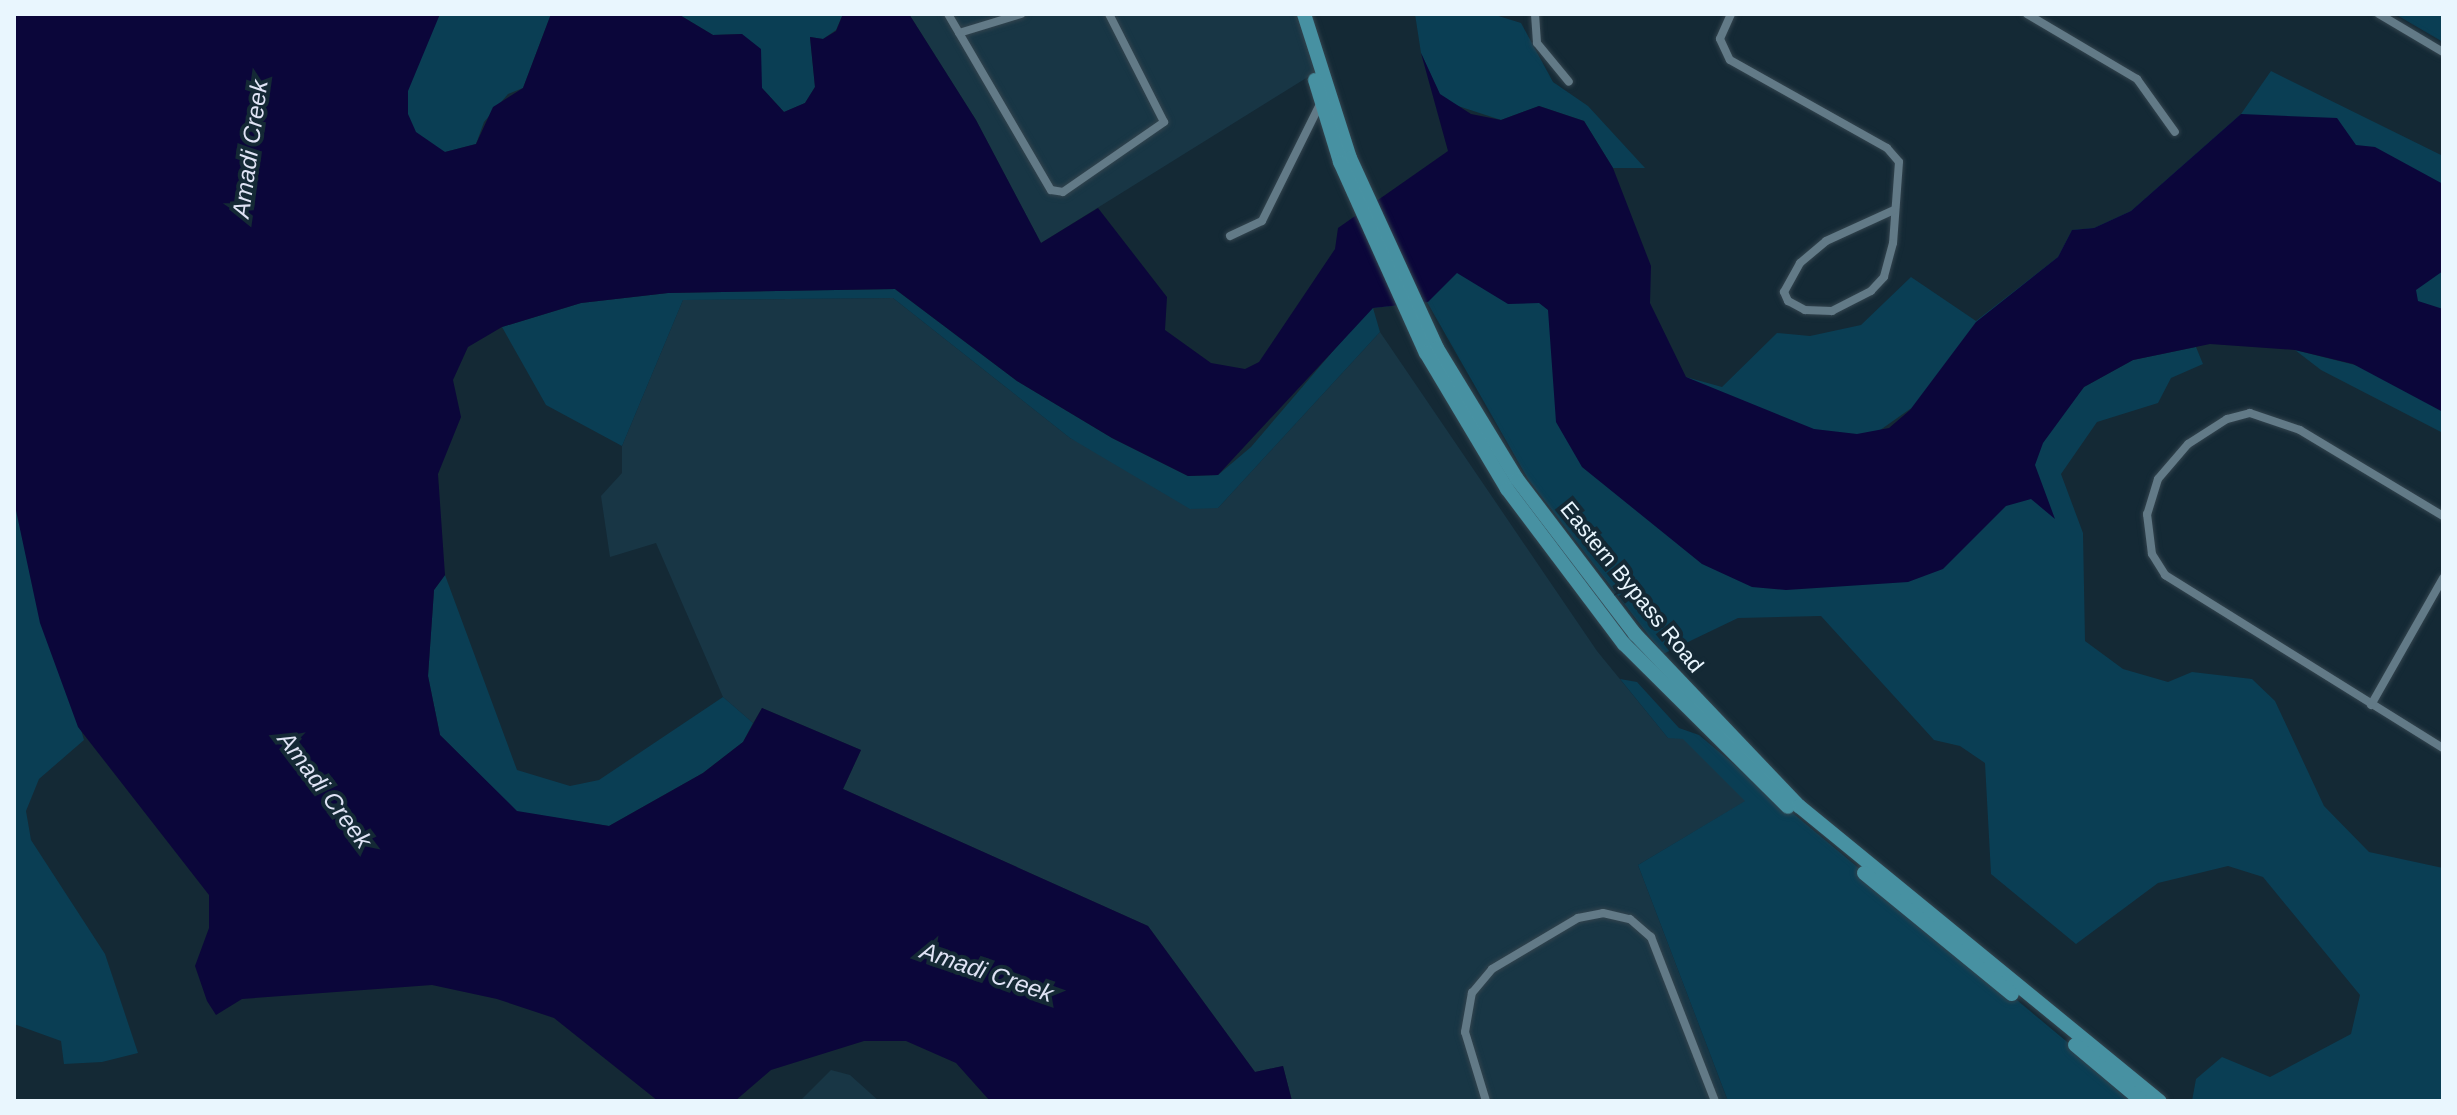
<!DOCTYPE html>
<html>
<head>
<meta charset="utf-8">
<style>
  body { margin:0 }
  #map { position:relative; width:2457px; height:1115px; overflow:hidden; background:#142935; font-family:Arial,sans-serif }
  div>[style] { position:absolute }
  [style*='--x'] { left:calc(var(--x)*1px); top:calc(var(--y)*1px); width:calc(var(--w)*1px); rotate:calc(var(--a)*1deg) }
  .built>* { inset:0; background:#183645 }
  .green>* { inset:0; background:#0a3e54 }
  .water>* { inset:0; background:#0b063a }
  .roads { filter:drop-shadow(0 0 2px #33444e) drop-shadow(0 0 2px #33444e) }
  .street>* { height:8px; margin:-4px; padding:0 4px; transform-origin:4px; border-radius:4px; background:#627a87 }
  .primary>* { height:14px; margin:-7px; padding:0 7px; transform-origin:7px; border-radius:7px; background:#4791a2 }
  span { translate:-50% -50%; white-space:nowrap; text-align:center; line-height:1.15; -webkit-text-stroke:8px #142935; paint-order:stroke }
  .street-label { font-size:22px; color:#e9f6fe }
  .water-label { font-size:24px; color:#dfe3f5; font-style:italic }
  .frame { position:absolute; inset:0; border:16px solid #e9f6fe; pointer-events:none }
</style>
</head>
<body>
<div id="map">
  <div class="built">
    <i style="clip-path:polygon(909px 14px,1313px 14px,1324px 67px,1041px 243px,976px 120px)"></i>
    <i style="clip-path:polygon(893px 298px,1070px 438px,1218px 508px,1380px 332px,1597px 651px,1668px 738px,1683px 738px,1746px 801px,1638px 865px,1728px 1101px,1292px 1101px,1283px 1066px,1255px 1072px,1148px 926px,843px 789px,861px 750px,762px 708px,753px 723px,723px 697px,656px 543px,610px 557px,601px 496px,622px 473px,622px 446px,683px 300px)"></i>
    <i style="clip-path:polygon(831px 1070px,850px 1075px,879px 1101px,800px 1101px)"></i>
  </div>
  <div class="green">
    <i style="clip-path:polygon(415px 14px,551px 14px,523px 88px,508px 94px,484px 122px,476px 144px,445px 152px,420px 144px,395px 108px)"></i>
    <i style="clip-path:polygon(678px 14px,843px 14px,836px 30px,823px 39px,810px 37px,815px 87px,805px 103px,784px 112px,762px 88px,742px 34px,713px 35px)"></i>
    <i style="clip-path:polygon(1415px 14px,1492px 14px,1521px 23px,1553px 82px,1588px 106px,1645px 168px,1613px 168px,1584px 121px,1539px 106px,1501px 120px,1452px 104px,1440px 95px,1421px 53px)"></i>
    <i style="clip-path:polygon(2395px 14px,2443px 14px,2443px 42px)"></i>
    <i style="clip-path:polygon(2271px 71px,2443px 156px,2443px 310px,2369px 297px,1910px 409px,1839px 459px,1686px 377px,1722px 387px,1777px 333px,1810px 336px,1861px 325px,1911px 277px,1976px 321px,2058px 257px,2072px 230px,2094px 228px,2131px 211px,2241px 114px)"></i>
    <i style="clip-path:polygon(1447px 254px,1553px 310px,1583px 421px,2029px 454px,2084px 387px,2133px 360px,2196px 347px,2203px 364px,2171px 378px,2158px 403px,2097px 422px,2061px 474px,2083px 533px,2085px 641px,2123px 669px,2168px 682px,2192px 672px,2252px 679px,2275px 701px,2324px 806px,2369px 852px,2443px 868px,2443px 1101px,2192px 1101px,2196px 1079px,2222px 1057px,2270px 1077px,2351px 1034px,2360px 995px,2263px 877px,2228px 866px,2158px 883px,2076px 944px,1991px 874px,1985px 763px,1960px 746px,1934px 740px,1821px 616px,1738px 618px,1663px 654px,1528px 479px,1427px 302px,1373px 308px,1380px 332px,1218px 508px,1190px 509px,1070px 438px,893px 298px,683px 300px,622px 446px,546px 405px,502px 327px,581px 303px,668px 293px,895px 289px,1017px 381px,1112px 438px,1188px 476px,1218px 475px,1251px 447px,1363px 316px,1422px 267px)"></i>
    <i style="clip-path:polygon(2295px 350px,2443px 387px,2443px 433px,2321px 370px)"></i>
    <i style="clip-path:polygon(14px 501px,84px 740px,39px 779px,26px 811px,31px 840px,105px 954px,138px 1053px,102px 1062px,64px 1064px,61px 1041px,14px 1024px)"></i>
    <i style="clip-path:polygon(445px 575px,517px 770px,570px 786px,599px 780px,723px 697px,753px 723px,743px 742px,703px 773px,609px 826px,517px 812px,440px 735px,428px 676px,434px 590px)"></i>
    <i style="clip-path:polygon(1620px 679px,1637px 682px,1679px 728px,1699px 735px,2138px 1101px,1728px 1101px,1638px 865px,1745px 801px,1683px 739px,1668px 738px)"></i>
  </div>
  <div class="water">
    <i style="clip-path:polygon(14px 14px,440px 14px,408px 91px,408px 114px,416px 132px,445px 152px,476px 144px,493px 107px,523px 88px,551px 14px,678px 14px,713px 35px,742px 34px,761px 49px,762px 88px,784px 112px,805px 103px,815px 87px,810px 37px,823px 39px,836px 31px,843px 14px,909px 14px,976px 120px,1041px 243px,1098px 208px,1167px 297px,1165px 330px,1211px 363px,1245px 369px,1259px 362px,1335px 249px,1338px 228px,1448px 151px,1421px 53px,1440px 94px,1471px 114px,1501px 120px,1539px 106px,1584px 121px,1613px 168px,1651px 266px,1650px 303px,1686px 377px,1814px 429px,1857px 434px,1889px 428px,1910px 410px,1976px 322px,2058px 257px,2072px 230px,2094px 228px,2131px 211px,2241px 114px,2337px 118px,2356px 145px,2375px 147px,2443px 184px,2443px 271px,2416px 290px,2418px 301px,2443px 309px,2443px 412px,2353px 364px,2295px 350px,2210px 344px,2133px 360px,2084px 387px,2043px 443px,2035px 465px,2055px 519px,2031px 499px,2006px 506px,1943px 569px,1908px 582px,1786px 590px,1752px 587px,1702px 564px,1582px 467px,1556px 422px,1548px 310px,1539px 303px,1508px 304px,1457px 273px,1428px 302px,1373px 308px,1218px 475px,1188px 476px,1112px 438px,1017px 381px,895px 289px,668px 293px,581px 303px,502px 327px,468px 347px,453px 380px,461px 417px,438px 474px,445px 575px,434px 590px,428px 676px,440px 735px,517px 811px,609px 826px,703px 773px,743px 742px,762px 708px,861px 750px,843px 789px,1148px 926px,1255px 1072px,1283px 1066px,1292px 1101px,990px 1101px,956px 1063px,906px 1041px,864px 1041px,771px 1070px,735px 1101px,658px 1101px,554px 1018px,497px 999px,432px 985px,242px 999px,216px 1015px,207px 1001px,195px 966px,209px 928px,209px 895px,78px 727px,40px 623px,14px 501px)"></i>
  </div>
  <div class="roads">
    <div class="street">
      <i style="--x:948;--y:14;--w:204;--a:59.7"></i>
      <i style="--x:1051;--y:190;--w:12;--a:9"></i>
      <i style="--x:1063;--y:192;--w:123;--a:-34.7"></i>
      <i style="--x:1164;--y:122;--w:121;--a:-117"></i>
      <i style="--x:1535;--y:14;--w:29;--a:86"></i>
      <i style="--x:1537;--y:43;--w:50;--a:50.6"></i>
      <i style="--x:1731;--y:14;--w:27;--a:114"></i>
      <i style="--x:1720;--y:39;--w:23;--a:65"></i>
      <i style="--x:1730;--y:60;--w:180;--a:29.3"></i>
      <i style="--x:1887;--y:148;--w:18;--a:49"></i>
      <i style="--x:1899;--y:162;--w:81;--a:94.2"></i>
      <i style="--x:1893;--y:243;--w:35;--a:105"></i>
      <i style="--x:1884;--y:277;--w:19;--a:133"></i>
      <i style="--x:1871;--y:291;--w:44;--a:152.9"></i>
      <i style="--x:1832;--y:311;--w:27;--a:-178"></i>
      <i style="--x:1805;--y:310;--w:19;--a:-152"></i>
      <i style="--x:1788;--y:301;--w:10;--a:-114"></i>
      <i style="--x:1784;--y:292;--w:33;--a:-61"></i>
      <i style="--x:1800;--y:263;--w:34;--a:-40"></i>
      <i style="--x:1826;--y:241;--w:75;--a:-24.5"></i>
      <i style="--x:2027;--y:14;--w:128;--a:30.6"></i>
      <i style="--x:2137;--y:79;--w:65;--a:54.4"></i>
      <i style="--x:2379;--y:14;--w:74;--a:30.7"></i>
      <i style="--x:959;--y:33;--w:65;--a:-17"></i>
      <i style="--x:1230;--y:236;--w:35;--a:-25"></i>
      <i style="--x:1262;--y:221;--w:133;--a:-63.6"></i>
      <i style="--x:2443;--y:516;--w:167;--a:-149"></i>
      <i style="--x:2300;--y:430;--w:53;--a:-161.2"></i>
      <i style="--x:2250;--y:413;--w:24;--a:165"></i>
      <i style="--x:2227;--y:419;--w:46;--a:147.3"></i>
      <i style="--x:2188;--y:444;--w:46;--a:130.6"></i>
      <i style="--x:2158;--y:479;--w:37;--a:107"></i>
      <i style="--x:2147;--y:514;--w:40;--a:82.9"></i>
      <i style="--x:2152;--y:554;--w:25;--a:58"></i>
      <i style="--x:2165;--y:575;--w:327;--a:31.9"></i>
      <i style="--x:2371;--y:705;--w:146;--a:-60.4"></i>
      <i style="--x:1486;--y:1101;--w:72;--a:-106.9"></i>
      <i style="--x:1465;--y:1032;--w:40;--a:-80"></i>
      <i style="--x:1472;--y:993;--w:31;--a:-50"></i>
      <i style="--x:1492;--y:969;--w:100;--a:-30.7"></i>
      <i style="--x:1578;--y:918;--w:25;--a:-11"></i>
      <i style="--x:1603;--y:913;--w:28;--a:13"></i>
      <i style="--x:1630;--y:919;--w:28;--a:41"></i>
      <i style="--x:1651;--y:937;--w:176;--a:68.7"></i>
    </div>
    <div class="primary">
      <i style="--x:1304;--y:14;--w:151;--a:72.3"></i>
      <i style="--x:1350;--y:158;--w:209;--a:65.4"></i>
      <i style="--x:1437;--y:348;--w:153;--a:58.6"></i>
      <i style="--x:1517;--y:479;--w:195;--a:52.7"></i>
      <i style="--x:1635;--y:634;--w:238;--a:46.4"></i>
      <i style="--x:1799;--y:806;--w:466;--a:39.3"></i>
      <i style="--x:1315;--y:80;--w:86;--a:73"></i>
      <i style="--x:1340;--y:162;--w:209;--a:65.8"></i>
      <i style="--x:1426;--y:353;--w:158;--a:59.2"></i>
      <i style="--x:1507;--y:489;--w:194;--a:53"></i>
      <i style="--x:1624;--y:644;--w:231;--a:44.8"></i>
      <i style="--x:1864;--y:873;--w:191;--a:39.3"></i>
      <i style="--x:2075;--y:1045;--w:87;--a:39.9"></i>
    </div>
  </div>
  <div class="street-label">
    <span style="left:1632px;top:587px;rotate:51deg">Eastern Bypass Road</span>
  </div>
  <div class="water-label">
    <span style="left:250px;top:149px;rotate:-82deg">Amadi Creek</span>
    <span style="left:325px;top:790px;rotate:53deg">Amadi Creek</span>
    <span style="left:987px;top:972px;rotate:19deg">Amadi Creek</span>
  </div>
  <div class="frame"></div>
</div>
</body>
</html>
